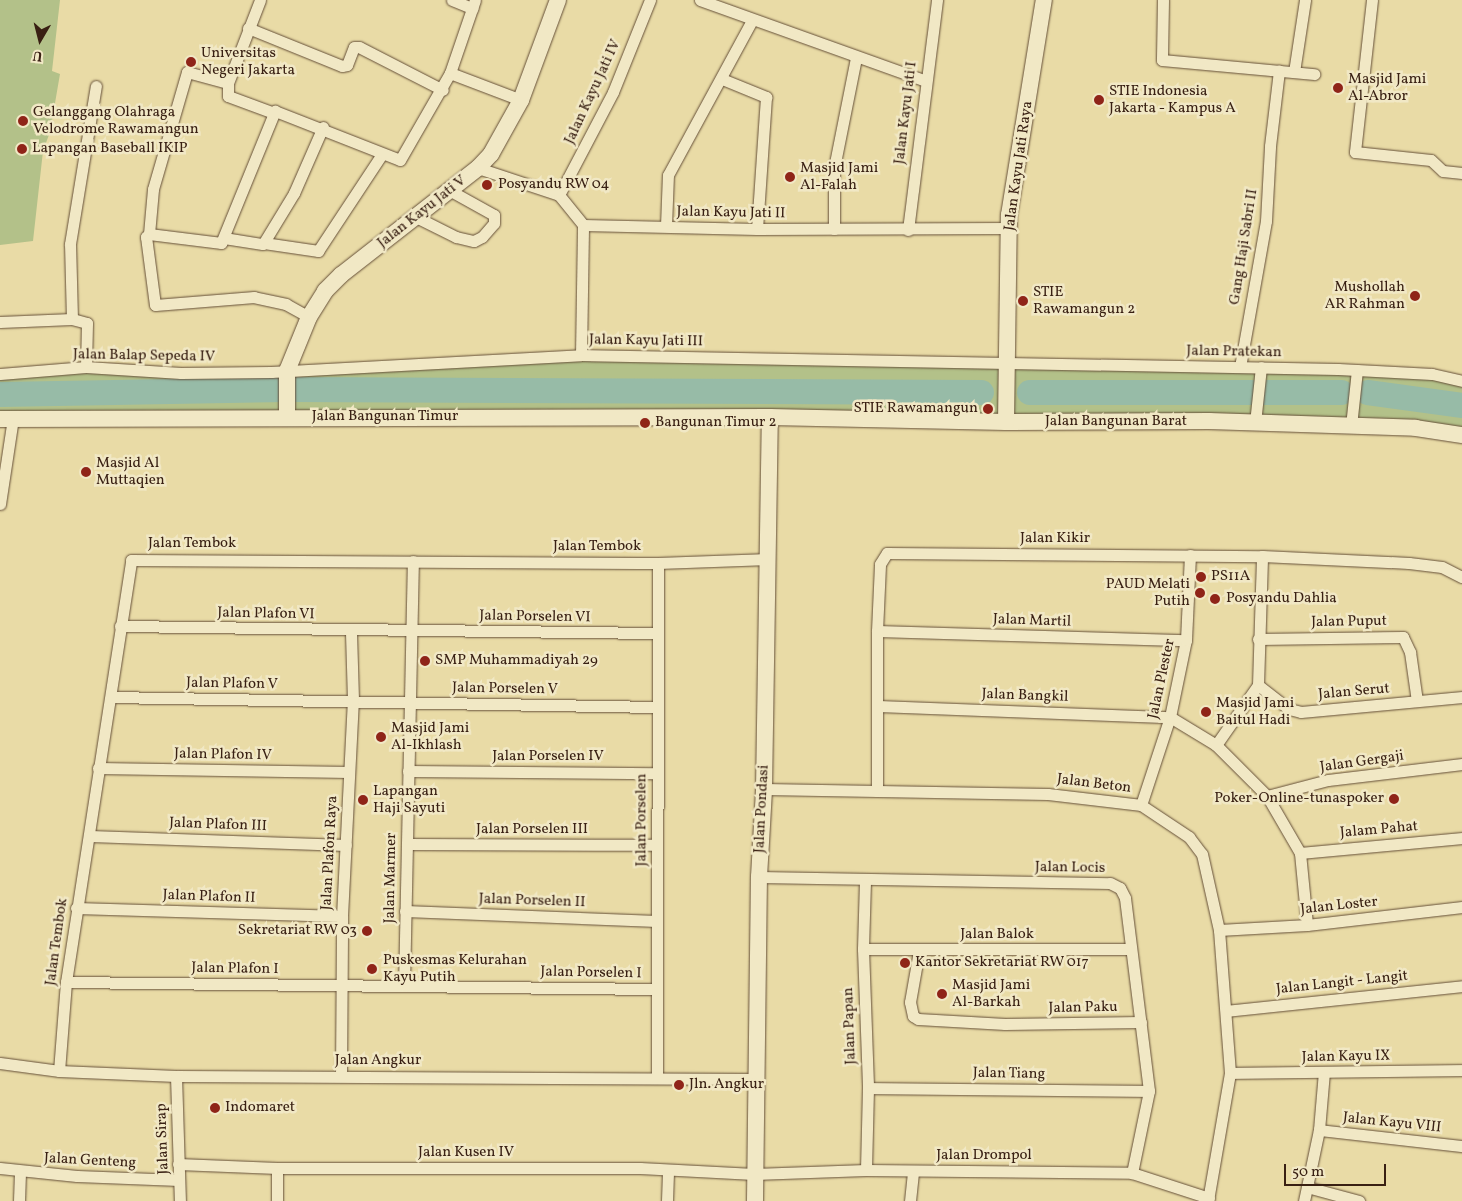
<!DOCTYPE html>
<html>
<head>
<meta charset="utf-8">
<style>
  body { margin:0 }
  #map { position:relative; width:1462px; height:1201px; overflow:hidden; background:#e9dba6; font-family:Vollkorn,serif }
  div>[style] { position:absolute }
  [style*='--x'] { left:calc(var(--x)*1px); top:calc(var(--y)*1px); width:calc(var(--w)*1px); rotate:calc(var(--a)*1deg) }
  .green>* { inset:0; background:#b3c189 }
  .river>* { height:25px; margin:-12.5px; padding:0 12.5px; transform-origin:12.5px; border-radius:12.5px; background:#97bba7 }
  .roads { filter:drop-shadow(0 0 1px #654f38) drop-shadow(0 0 1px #654f38) }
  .street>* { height:11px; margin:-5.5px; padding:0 5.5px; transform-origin:5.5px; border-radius:5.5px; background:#f1e8c5 }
  .secondary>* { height:16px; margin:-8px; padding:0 8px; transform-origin:8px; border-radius:8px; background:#f1e8c5 }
  .dots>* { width:14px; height:14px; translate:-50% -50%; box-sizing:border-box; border:2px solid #f1e8c5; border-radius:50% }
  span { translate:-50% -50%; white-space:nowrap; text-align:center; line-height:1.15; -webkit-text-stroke:5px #f1e8c5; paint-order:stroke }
  .poi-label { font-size:15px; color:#392013 }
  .left { translate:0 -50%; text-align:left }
  .right { translate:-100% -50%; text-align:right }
  .street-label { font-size:15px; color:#392013 }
  .north { position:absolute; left:15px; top:15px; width:50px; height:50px; -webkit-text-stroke:4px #f1e8c5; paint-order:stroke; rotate:188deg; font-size:14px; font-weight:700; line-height:20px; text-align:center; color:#392013 }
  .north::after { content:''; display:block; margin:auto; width:18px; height:22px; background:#392013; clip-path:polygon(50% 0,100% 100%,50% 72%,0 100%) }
  .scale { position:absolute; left:1284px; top:1164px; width:102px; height:22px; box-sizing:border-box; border:2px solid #392013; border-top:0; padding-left:6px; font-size:15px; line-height:18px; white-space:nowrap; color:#392013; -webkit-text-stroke:4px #f1e8c5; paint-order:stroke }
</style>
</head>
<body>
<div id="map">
  <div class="green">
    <i style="clip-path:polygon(0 0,60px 0,52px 71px,60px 74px,50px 132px,43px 151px,33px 241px,0 245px)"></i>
    <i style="clip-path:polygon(581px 355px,1261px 367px,1462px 381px,1462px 435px,1416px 428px,0 419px,0 374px,86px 367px,181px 373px)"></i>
  </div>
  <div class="river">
    <i style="--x:1029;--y:392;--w:312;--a:0"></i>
    <i style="--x:1367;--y:392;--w:96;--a:7.8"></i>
    <i style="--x:0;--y:394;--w:286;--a:-1"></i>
    <i style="--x:286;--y:389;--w:695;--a:0.25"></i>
  </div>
  <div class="roads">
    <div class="street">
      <i style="--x:452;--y:0;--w:22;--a:22"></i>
      <i style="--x:700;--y:0;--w:238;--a:19.7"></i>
      <i style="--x:1163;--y:0;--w:60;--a:91"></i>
      <i style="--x:1162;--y:60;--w:153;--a:5.3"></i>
      <i style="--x:1372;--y:0;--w:153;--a:96.4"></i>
      <i style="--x:1355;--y:152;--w:76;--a:6"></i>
      <i style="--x:1431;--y:160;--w:16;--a:43"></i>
      <i style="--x:1443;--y:171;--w:19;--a:6"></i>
      <i style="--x:248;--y:28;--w:101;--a:22"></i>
      <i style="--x:342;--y:66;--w:5;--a:-11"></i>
      <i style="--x:347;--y:65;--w:19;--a:-69"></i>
      <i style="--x:354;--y:47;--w:5;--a:0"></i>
      <i style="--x:359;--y:47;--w:94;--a:27.1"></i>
      <i style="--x:1294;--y:72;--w:73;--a:-81.3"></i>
      <i style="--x:450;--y:73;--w:77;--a:-71.1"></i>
      <i style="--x:722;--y:79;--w:48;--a:22.2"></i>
      <i style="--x:766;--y:97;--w:132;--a:93.9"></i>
      <i style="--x:228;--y:83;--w:89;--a:-68.9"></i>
      <i style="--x:478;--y:168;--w:85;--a:18.4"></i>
      <i style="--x:559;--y:195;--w:38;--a:51"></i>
      <i style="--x:559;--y:195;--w:116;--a:-62.3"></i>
      <i style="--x:613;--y:92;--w:99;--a:-68.1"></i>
      <i style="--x:416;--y:217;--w:45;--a:26.6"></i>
      <i style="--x:456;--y:237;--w:18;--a:13"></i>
      <i style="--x:474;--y:241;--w:9;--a:-27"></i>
      <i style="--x:482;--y:237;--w:18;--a:-49"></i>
      <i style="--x:494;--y:223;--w:8;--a:-90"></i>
      <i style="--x:494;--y:215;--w:51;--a:-150.9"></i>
      <i style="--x:666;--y:226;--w:51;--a:-87.8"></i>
      <i style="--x:668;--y:175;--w:176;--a:-61.5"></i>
      <i style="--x:834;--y:229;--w:61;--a:-90"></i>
      <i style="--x:834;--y:168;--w:112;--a:-78.7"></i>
      <i style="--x:908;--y:230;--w:232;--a:-82.8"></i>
      <i style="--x:149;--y:234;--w:45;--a:-84.9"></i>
      <i style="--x:153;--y:189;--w:122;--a:-73.8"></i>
      <i style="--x:187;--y:72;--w:42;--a:15"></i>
      <i style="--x:228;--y:83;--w:13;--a:90"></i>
      <i style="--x:228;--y:96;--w:49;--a:20.3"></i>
      <i style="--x:224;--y:238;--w:39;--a:9"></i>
      <i style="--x:263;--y:244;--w:60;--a:-58.7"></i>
      <i style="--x:294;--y:193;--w:72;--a:-66.3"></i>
      <i style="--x:264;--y:243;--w:55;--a:8.4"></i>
      <i style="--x:318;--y:251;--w:116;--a:-56.6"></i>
      <i style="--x:309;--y:317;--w:26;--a:-151"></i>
      <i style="--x:286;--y:304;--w:33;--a:-168"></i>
      <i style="--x:254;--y:297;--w:99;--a:175.4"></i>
      <i style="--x:155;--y:305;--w:69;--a:-97.5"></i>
      <i style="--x:146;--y:237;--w:4;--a:-45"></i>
      <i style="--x:149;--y:234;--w:73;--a:7.1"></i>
      <i style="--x:221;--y:243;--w:143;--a:-67.8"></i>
      <i style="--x:275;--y:111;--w:134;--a:21.4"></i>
      <i style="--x:400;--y:160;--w:100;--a:-60.1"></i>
      <i style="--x:450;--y:73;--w:76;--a:20.8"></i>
      <i style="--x:0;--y:322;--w:72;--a:-2.4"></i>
      <i style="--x:581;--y:355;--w:130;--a:-89.1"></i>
      <i style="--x:583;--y:225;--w:174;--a:1.3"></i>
      <i style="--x:757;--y:229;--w:252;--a:-0.2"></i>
      <i style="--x:86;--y:367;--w:44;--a:-88.7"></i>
      <i style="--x:87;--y:323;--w:16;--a:-165"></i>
      <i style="--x:72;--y:319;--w:75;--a:-91.5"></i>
      <i style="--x:70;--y:244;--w:160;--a:-80.7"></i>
      <i style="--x:1240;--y:367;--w:148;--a:-79.9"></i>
      <i style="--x:1266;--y:221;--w:75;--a:-86.9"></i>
      <i style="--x:1270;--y:146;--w:76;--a:-83.2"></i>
      <i style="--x:0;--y:374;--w:86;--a:-4.7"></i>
      <i style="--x:86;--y:367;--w:95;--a:3.6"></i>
      <i style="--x:181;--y:373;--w:90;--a:-0.6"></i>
      <i style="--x:271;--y:372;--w:310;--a:-3.1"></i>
      <i style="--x:581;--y:355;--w:757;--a:1.06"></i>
      <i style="--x:1338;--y:369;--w:94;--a:3"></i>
      <i style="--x:1432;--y:374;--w:31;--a:13"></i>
      <i style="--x:1255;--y:423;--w:56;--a:-83.9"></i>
      <i style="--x:1351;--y:426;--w:56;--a:-83.9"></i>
      <i style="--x:0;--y:504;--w:87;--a:-81.4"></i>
      <i style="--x:120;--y:626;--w:538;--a:0.75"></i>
      <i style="--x:877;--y:631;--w:309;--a:1.7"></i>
      <i style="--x:1258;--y:639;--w:145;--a:-0.8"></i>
      <i style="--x:1403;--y:637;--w:17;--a:65"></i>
      <i style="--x:1410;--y:652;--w:49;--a:81.9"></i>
      <i style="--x:1258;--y:685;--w:39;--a:38"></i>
      <i style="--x:1289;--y:709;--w:12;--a:14"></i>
      <i style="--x:1301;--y:712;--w:162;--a:-5.3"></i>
      <i style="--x:111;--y:697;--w:547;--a:1.05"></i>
      <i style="--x:878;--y:706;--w:292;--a:2.2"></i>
      <i style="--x:1170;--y:717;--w:54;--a:31.3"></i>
      <i style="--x:1216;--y:745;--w:72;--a:45"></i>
      <i style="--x:1267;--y:796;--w:66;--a:59.9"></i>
      <i style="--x:1300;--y:853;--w:72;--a:84.4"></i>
      <i style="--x:1216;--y:745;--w:73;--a:-55"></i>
      <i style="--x:1258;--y:685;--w:129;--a:-88.2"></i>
      <i style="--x:98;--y:768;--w:251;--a:0.9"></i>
      <i style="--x:408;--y:771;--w:249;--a:0.5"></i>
      <i style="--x:764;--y:789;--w:284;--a:1"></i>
      <i style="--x:1048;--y:794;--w:94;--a:6.7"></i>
      <i style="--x:1141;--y:805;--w:58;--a:33.7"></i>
      <i style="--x:1189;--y:837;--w:21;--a:53"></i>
      <i style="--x:1202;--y:854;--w:78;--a:77.4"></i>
      <i style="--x:1219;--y:930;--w:143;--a:85.6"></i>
      <i style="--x:1230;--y:1073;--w:130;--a:99.8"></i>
      <i style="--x:877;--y:791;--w:160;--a:-90"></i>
      <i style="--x:877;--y:631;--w:67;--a:-87.4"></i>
      <i style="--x:880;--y:564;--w:13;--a:-58"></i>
      <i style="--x:887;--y:553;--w:375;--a:0.5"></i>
      <i style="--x:1262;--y:556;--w:147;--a:2.7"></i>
      <i style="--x:1409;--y:563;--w:33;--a:7"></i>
      <i style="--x:1442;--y:567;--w:22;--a:27"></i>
      <i style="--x:1267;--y:796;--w:63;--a:-14.7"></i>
      <i style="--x:1328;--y:780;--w:135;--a:-6.8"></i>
      <i style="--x:1141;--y:805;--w:93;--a:-71.8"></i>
      <i style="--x:1170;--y:717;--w:79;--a:-78.3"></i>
      <i style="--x:1186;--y:640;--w:85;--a:-87.3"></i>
      <i style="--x:90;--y:836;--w:256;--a:2"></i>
      <i style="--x:407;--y:844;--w:250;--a:0.2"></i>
      <i style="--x:1300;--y:853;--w:163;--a:-5.3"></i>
      <i style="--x:759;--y:877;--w:351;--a:1"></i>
      <i style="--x:1110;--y:883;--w:11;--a:27"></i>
      <i style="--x:1120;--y:888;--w:11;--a:63"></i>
      <i style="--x:1125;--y:898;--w:194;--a:82.9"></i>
      <i style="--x:1149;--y:1091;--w:84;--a:101.7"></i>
      <i style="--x:865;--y:881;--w:68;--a:91.7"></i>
      <i style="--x:863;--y:949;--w:139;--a:87.9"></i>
      <i style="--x:868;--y:1088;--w:82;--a:91.4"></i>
      <i style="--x:76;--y:908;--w:266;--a:1.7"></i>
      <i style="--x:405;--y:911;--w:252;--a:2.3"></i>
      <i style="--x:1219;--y:930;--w:88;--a:-3.3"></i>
      <i style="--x:1307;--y:925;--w:156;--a:-6.6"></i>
      <i style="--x:863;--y:949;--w:268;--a:0"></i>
      <i style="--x:919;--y:951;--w:52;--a:100"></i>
      <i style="--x:910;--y:1002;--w:14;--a:78"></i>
      <i style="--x:913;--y:1016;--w:6;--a:31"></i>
      <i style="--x:918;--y:1019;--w:87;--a:3.3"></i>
      <i style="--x:1005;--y:1024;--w:136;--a:-0.8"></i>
      <i style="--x:66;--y:982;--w:591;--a:0.68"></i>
      <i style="--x:404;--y:986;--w:425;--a:-88.8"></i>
      <i style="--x:1226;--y:1011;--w:237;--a:-6"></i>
      <i style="--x:0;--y:1063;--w:60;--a:7.7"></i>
      <i style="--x:59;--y:1071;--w:117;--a:2.4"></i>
      <i style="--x:176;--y:1076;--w:581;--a:0.3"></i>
      <i style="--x:59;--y:1071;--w:89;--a:-85.5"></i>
      <i style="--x:66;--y:982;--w:427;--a:-81.2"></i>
      <i style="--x:131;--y:560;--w:527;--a:0.33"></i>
      <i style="--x:658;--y:563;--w:111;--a:-2.1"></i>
      <i style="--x:1230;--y:1073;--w:232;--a:-0.7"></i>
      <i style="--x:176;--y:1076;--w:125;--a:88.2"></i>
      <i style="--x:341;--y:1076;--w:160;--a:-89.6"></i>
      <i style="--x:342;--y:916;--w:216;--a:-87.1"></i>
      <i style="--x:353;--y:700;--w:69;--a:-91.7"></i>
      <i style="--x:657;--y:1078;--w:515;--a:-89.89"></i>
      <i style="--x:868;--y:1088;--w:281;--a:0.6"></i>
      <i style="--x:1319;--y:1130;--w:144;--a:6.4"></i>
      <i style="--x:178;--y:1164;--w:99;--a:2.3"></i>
      <i style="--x:277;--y:1168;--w:363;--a:0"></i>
      <i style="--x:640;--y:1168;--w:114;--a:3"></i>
      <i style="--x:754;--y:1174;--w:112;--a:-2"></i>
      <i style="--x:866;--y:1170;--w:266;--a:0.6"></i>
      <i style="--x:1132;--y:1173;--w:81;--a:18"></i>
      <i style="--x:0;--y:1168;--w:77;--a:5.9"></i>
      <i style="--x:77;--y:1176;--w:102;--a:2.2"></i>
      <i style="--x:277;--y:1168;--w:33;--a:90"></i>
      <i style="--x:1307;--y:1187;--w:54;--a:15.1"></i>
      <i style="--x:19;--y:1201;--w:29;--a:-88"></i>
      <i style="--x:667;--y:1201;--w:31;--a:-88"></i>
      <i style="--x:910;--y:1201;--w:30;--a:-84"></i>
      <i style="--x:1304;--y:1201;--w:73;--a:-78.1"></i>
      <i style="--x:1319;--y:1130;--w:58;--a:-85.1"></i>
    </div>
    <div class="secondary">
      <i style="--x:287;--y:416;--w:45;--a:-90"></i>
      <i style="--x:287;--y:371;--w:58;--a:-67.8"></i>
      <i style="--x:309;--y:317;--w:31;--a:-58"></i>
      <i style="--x:325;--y:291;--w:23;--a:-45"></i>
      <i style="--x:341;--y:275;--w:174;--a:-38"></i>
      <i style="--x:478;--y:168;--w:19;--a:-47"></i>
      <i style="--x:491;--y:154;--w:62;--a:-60.9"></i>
      <i style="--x:521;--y:100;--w:107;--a:-69.7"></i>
      <i style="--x:0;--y:419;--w:770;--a:-0.15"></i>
      <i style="--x:770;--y:417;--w:236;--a:1.2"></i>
      <i style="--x:1006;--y:422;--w:203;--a:-0.3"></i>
      <i style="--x:1209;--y:421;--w:207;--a:1.9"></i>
      <i style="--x:1416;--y:428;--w:47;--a:8.7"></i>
      <i style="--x:1006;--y:422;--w:207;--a:-89.2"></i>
      <i style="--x:1009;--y:215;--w:218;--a:-80.8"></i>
      <i style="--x:755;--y:1201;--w:324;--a:-89.3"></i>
      <i style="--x:759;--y:877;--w:88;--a:-86.7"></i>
      <i style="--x:764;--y:789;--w:372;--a:-89.1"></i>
    </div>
  </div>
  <div class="dots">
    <i style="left:191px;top:62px;background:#8f2418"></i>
    <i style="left:1338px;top:88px;background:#8f2418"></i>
    <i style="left:1099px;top:100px;background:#8f2418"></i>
    <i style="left:23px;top:121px;background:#8f2418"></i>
    <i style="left:22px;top:149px;background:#8f2418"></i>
    <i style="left:790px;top:177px;background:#8f2418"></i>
    <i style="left:487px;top:185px;background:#8f2418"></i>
    <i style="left:1415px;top:296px;background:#8f2418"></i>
    <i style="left:1023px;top:301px;background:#8f2418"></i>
    <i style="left:988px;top:409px;background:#8f2418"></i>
    <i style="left:645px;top:423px;background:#8f2418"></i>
    <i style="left:86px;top:472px;background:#8f2418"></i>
    <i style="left:1201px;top:577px;background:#8f2418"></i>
    <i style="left:1200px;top:593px;background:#8f2418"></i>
    <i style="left:1215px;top:599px;background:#8f2418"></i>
    <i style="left:425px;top:661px;background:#8f2418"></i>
    <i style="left:1206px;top:712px;background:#8f2418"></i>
    <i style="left:381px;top:737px;background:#8f2418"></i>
    <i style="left:1394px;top:799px;background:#8f2418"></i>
    <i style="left:363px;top:800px;background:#8f2418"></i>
    <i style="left:367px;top:931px;background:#8f2418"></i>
    <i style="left:905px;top:963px;background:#8f2418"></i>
    <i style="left:372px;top:969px;background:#8f2418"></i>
    <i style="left:942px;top:994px;background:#8f2418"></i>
    <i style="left:679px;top:1085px;background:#8f2418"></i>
    <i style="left:215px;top:1108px;background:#8f2418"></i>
  </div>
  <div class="poi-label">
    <span class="left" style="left:201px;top:62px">Universitas<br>Negeri Jakarta</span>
    <span class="left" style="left:1348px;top:88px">Masjid Jami<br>Al-Abror</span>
    <span class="left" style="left:1109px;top:100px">STIE Indonesia<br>Jakarta - Kampus A</span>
    <span class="left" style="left:33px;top:121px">Gelanggang Olahraga<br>Velodrome Rawamangun</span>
    <span class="left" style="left:32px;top:149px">Lapangan Baseball IKIP</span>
    <span class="left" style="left:800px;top:177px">Masjid Jami<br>Al-Falah</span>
    <span class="left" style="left:498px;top:185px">Posyandu RW 04</span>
    <span class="right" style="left:1405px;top:296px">Mushollah<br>AR Rahman</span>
    <span class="left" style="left:1033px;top:301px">STIE<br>Rawamangun 2</span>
    <span class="right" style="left:978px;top:409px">STIE Rawamangun</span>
    <span class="left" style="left:655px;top:423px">Bangunan Timur 2</span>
    <span class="left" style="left:96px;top:472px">Masjid Al<br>Muttaqien</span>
    <span class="left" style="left:1211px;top:577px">PS11A</span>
    <span class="right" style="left:1190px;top:593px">PAUD Melati<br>Putih</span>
    <span class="left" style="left:1226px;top:599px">Posyandu Dahlia</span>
    <span class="left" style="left:435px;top:661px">SMP Muhammadiyah 29</span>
    <span class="left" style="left:1216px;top:712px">Masjid Jami<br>Baitul Hadi</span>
    <span class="left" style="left:391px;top:737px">Masjid Jami<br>Al-Ikhlash</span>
    <span class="left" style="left:373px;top:800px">Lapangan<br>Haji Sayuti</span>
    <span class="right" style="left:1384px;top:799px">Poker-Online-tunaspoker</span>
    <span class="right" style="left:357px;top:931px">Sekretariat RW 03</span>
    <span class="left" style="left:383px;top:969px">Puskesmas Kelurahan<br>Kayu Putih</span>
    <span class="left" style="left:915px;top:963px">Kantor Sekretariat RW 017</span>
    <span class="left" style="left:952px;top:994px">Masjid Jami<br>Al-Barkah</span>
    <span class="left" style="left:689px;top:1085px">Jln. Angkur</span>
    <span class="left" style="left:225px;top:1108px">Indomaret</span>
  </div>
  <div class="street-label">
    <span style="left:593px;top:92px;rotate:-65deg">Jalan Kayu Jati IV</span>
    <span style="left:906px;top:113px;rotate:-83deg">Jalan Kayu Jati I</span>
    <span style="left:1019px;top:166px;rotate:-82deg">Jalan Kayu Jati Raya</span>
    <span style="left:422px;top:212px;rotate:-38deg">Jalan Kayu Jati V</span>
    <span style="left:731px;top:213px;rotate:1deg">Jalan Kayu Jati II</span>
    <span style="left:1244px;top:247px;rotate:-81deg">Gang Haji Sabri II</span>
    <span style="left:646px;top:341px;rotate:1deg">Jalan Kayu Jati III</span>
    <span style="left:1234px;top:352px;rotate:1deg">Jalan Pratekan</span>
    <span style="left:144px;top:356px;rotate:1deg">Jalan Balap Sepeda IV</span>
    <span style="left:385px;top:417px">Jalan Bangunan Timur</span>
    <span style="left:1116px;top:422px">Jalan Bangunan Barat</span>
    <span style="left:1055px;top:539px">Jalan Kikir</span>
    <span style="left:192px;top:544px">Jalan Tembok</span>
    <span style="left:597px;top:547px">Jalan Tembok</span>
    <span style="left:266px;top:614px;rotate:1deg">Jalan Plafon VI</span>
    <span style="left:535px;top:617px;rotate:1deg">Jalan Porselen VI</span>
    <span style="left:1032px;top:621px;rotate:2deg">Jalan Martil</span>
    <span style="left:1349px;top:622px;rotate:-1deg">Jalan Puput</span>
    <span style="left:1162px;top:679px;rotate:-78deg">Jalan Plester</span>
    <span style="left:232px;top:684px;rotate:1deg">Jalan Plafon V</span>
    <span style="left:505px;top:689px;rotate:1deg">Jalan Porselen V</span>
    <span style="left:1354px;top:692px;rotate:-5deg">Jalan Serut</span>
    <span style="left:1025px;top:696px;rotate:2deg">Jalan Bangkil</span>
    <span style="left:223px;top:755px;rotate:1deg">Jalan Plafon IV</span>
    <span style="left:548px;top:757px">Jalan Porselen IV</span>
    <span style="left:1362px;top:762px;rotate:-8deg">Jalan Gergaji</span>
    <span style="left:1094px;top:784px;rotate:7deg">Jalan Beton</span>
    <span style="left:762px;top:809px;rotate:-87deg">Jalan Pondasi</span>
    <span style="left:642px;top:820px;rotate:-90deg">Jalan Porselen</span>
    <span style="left:218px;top:825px;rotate:2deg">Jalan Plafon III</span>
    <span style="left:532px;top:830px">Jalan Porselen III</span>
    <span style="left:1379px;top:830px;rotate:-5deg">Jalam Pahat</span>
    <span style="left:330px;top:853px;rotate:-87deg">Jalan Plafon Raya</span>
    <span style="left:1070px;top:868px;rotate:1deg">Jalan Locis</span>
    <span style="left:391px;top:878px;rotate:-89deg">Jalan Marmer</span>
    <span style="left:209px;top:897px;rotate:2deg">Jalan Plafon II</span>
    <span style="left:532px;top:901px;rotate:2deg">Jalan Porselen II</span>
    <span style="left:1339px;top:906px;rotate:-6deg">Jalan Loster</span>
    <span style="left:997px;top:935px">Jalan Balok</span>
    <span style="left:57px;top:942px;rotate:-82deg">Jalan Tembok</span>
    <span style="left:235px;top:969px;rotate:1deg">Jalan Plafon I</span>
    <span style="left:591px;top:973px;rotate:1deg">Jalan Porselen I</span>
    <span style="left:1342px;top:983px;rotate:-6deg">Jalan Langit - Langit</span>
    <span style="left:1083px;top:1008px;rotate:-1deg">Jalan Paku</span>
    <span style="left:850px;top:1026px;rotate:-92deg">Jalan Papan</span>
    <span style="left:1346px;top:1057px;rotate:-1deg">Jalan Kayu IX</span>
    <span style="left:378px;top:1061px">Jalan Angkur</span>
    <span style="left:1009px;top:1074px;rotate:1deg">Jalan Tiang</span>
    <span style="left:1392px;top:1123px;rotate:6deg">Jalan Kayu VIII</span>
    <span style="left:163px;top:1139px;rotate:-92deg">Jalan Sirap</span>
    <span style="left:466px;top:1153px">Jalan Kusen IV</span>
    <span style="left:984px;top:1156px">Jalan Drompol</span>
    <span style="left:90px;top:1161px;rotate:3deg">Jalan Genteng</span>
  </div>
  <div class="north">U</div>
  <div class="scale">50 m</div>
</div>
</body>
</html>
